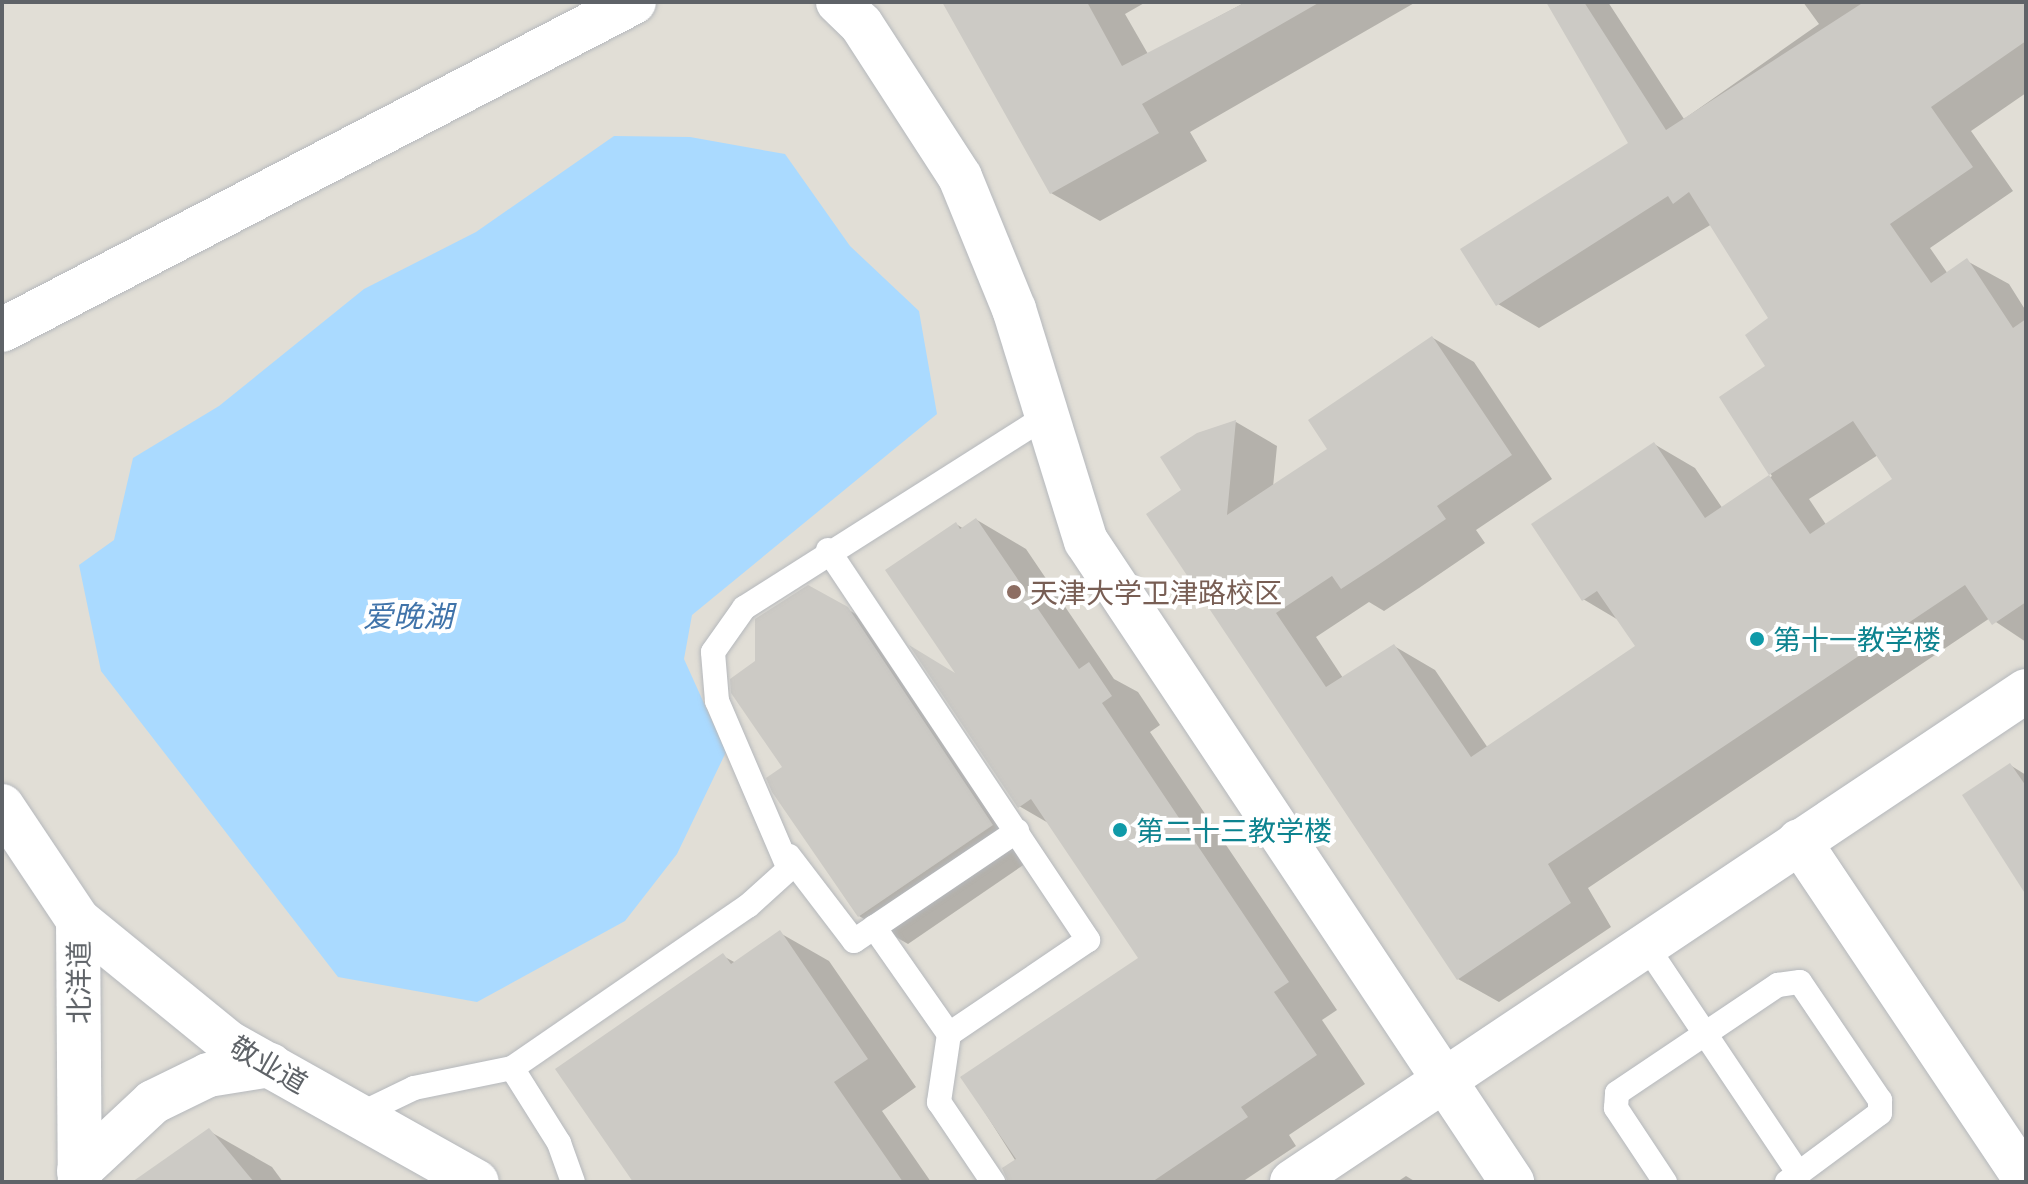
<!DOCTYPE html>
<html>
<head>
<meta charset="utf-8">
<style>
  body { margin:0 }
  #map { position:relative; width:2028px; height:1184px; overflow:hidden; background:#f1efe8; font-family:Barlow,"Noto Sans SC",sans-serif }
  div>[style] { position:absolute }
  [style*='--x'] { left:calc(var(--x)*1px); top:calc(var(--y)*1px); width:calc(var(--w)*1px); rotate:calc(var(--a)*1deg) }
  .education>* { inset:0; background:#e1ded6; transform-origin:0 0 }
  .water>* { inset:0; background:#aadaff }
  .shadow>* { inset:0; background:#0003 }
  .building>* { inset:0; background:#cccac5 }
  .roads { filter:drop-shadow(0 0 2px #b5b8bc) drop-shadow(0 0 2px #b5b8bc) }
  .lane>* { height:24px; margin:-12px; padding:0 12px; transform-origin:12px; border-radius:12px; background:#fff }
  .street>* { height:44px; margin:-22px; padding:0 22px; transform-origin:22px; border-radius:22px; background:#fff }
  .secondary>* { height:44px; margin:-22px; padding:0 22px; transform-origin:22px; border-radius:22px; background:#fff }
  .dots>* { width:22px; height:22px; translate:-50% -50%; box-sizing:border-box; border:4px solid #fff; border-radius:50% }
  span { translate:-50% -50%; white-space:nowrap; text-align:center; line-height:1.15; -webkit-text-stroke:8px #fff; paint-order:stroke }
  .education-label { font-size:28px; color:#785e54 }
  .left { translate:0 -50%; text-align:left }
  .culture-label { font-size:28px; color:#0d838f }
  .street-label { font-size:28px; color:#5f6368 }
  .water-label { font-size:30px; color:#4174aa; font-style:italic }
  .frame { position:absolute; inset:0; border:4px solid #5f6368; pointer-events:none }
</style>
</head>
<body>
<div id="map">
  <div class="education">
    <i style="left:2px;top:2px;width:2024px;height:1180px"></i>
  </div>
  <div class="water">
    <i style="clip-path:polygon(614px 136px,690px 137px,785px 154px,850px 246px,919px 311px,937px 414px,692px 615px,684px 659px,726px 752px,677px 854px,625px 921px,477px 1002px,338px 977px,101px 671px,79px 565px,114px 540px,133px 458px,219px 406px,364px 289px,476px 232px)"></i>
  </div>
  <div class="shadow">
    <i style="clip-path:polygon(944px 2px,1146px 2px,1125px 14px,1148px 54px,1246px 2px,1416px 2px,1190px 132px,1207px 161px,1100px 221px,1051px 193px)"></i>
    <i style="clip-path:polygon(evenodd,1548px 2px,1608px 2px,1684px 119px,1819px 24px,1803px 2px,2026px 2px,2026px 93px,1971px 131px,2013px 191px,1930px 248px,1948px 274px,1967px 261px,2009px 284px,2026px 311px,2026px 642px,1990px 618px,1588px 888px,1611px 927px,1499px 1002px,1458px 979px,1184px 491px,1198px 435px,1236px 422px,1277px 446px,1273px 487px,1330px 449px,1433px 338px,1474px 362px,1552px 479px,1476px 530px,1485px 543px,1419px 588px,1384px 611px,1369px 602px,1316px 637px,1343px 678px,1394px 646px,1435px 670px,1488px 748px,1638px 647px,1620px 621px,1583px 599px,1654px 444px,1695px 468px,1723px 509px,1772px 476px,1721px 397px,1767px 367px,1771px 319px,1712px 224px,1539px 328px,1498px 304px,1631px 143px,1548px 2px,1878px 455px,1895px 480px,1827px 526px,1809px 499px,1878px 455px)"></i>
    <i style="clip-path:polygon(977px 520px,1026px 549px,1114px 679px,1138px 692px,1160px 725px,1150px 732px,1337px 1010px,1322px 1020px,1365px 1084px,1289px 1135px,1296px 1146px,1242px 1182px,1029px 1182px,963px 1078px,1140px 958px,1050px 824px,1019px 806px,959px 676px,956px 524px,964px 529px)"></i>
    <i style="clip-path:polygon(847px 609px,897px 638px,1041px 853px,908px 944px,859px 916px,785px 767px)"></i>
    <i style="clip-path:polygon(2010px 765px,2026px 775px,2026px 889px)"></i>
    <i style="clip-path:polygon(780px 933px,829px 961px,916px 1087px,882px 1111px,931px 1182px,635px 1182px,723px 956px,736px 963px)"></i>
    <i style="clip-path:polygon(209px 1131px,272px 1167px,283px 1182px,135px 1182px)"></i>
    <i style="clip-path:polygon(1406px 1176px,1416px 1182px,1397px 1182px)"></i>
  </div>
  <div class="building">
    <i style="clip-path:polygon(942px 2px,1087px 2px,1122px 66px,1246px 2px,1320px 2px,1142px 104px,1159px 133px,1050px 194px)"></i>
    <i style="clip-path:polygon(evenodd,1546px 2px,1584px 2px,1666px 130px,1864px 2px,2026px 2px,2026px 41px,1931px 107px,1973px 167px,1890px 224px,1931px 283px,1967px 258px,2013px 328px,2026px 319px,2026px 602px,1992px 625px,1965px 585px,1548px 864px,1571px 903px,1457px 980px,1146px 514px,1181px 490px,1160px 457px,1197px 433px,1236px 420px,1227px 515px,1327px 449px,1308px 420px,1432px 336px,1512px 455px,1437px 506px,1446px 519px,1378px 565px,1341px 589px,1332px 576px,1276px 613px,1326px 687px,1394px 644px,1471px 757px,1635px 646px,1597px 591px,1582px 601px,1531px 524px,1654px 442px,1705px 518px,1769px 475px,1719px 397px,1765px 366px,1745px 335px,1768px 318px,1689px 192px,1673px 204px,1668px 196px,1496px 306px,1460px 249px,1628px 143px,1546px 2px,1853px 421px,1892px 479px,1810px 534px,1769px 475px,1853px 421px)"></i>
    <i style="clip-path:polygon(976px 518px,1079px 669px,1089px 662px,1112px 696px,1102px 703px,1289px 982px,1274px 992px,1317px 1055px,1241px 1107px,1248px 1117px,1152px 1182px,1008px 1182px,1002px 1168px,1016px 1159px,960px 1077px,1138px 958px,1031px 799px,1018px 808px,909px 645px,955px 673px,885px 570px,956px 522px,960px 529px)"></i>
    <i style="clip-path:polygon(808px 585px,848px 607px,993px 825px,858px 917px,772px 792px,766px 778px,782px 767px,731px 693px,730px 679px,755px 661px,755px 619px)"></i>
    <i style="clip-path:polygon(2010px 763px,2026px 786px,2026px 895px,1962px 795px)"></i>
    <i style="clip-path:polygon(780px 930px,868px 1059px,834px 1082px,903px 1182px,633px 1182px,555px 1069px,723px 953px,731px 964px)"></i>
    <i style="clip-path:polygon(209px 1128px,254px 1182px,132px 1182px)"></i>
  </div>
  <div class="roads">
    <div class="lane">
      <i style="--x:828;--y:550;--w:469;--a:56.3"></i>
      <i style="--x:1088;--y:940;--w:168;--a:145.9"></i>
      <i style="--x:789;--y:856;--w:107;--a:52.6"></i>
      <i style="--x:854;--y:941;--w:197;--a:-34"></i>
      <i style="--x:874;--y:927;--w:131;--a:55"></i>
      <i style="--x:949;--y:1034;--w:69;--a:98.4"></i>
      <i style="--x:939;--y:1102;--w:97;--a:56"></i>
      <i style="--x:1645;--y:944;--w:277;--a:56.2"></i>
      <i style="--x:512;--y:1068;--w:286;--a:-34.5"></i>
      <i style="--x:748;--y:906;--w:55;--a:-42.1"></i>
      <i style="--x:789;--y:869;--w:183;--a:-113.2"></i>
      <i style="--x:717;--y:701;--w:49;--a:-94.7"></i>
      <i style="--x:713;--y:652;--w:54;--a:-54.8"></i>
      <i style="--x:744;--y:608;--w:359;--a:-32.4"></i>
      <i style="--x:358;--y:1115;--w:62;--a:-25.7"></i>
      <i style="--x:414;--y:1088;--w:100;--a:-11.5"></i>
      <i style="--x:512;--y:1068;--w:89;--a:57.9"></i>
      <i style="--x:559;--y:1143;--w:41;--a:70.3"></i>
      <i style="--x:1665;--y:1182;--w:89;--a:-123.5"></i>
      <i style="--x:1616;--y:1108;--w:15;--a:-86"></i>
      <i style="--x:1617;--y:1093;--w:194;--a:-33.9"></i>
      <i style="--x:1778;--y:985;--w:22;--a:-8"></i>
      <i style="--x:1800;--y:982;--w:143;--a:55.9"></i>
      <i style="--x:1880;--y:1100;--w:13;--a:90"></i>
      <i style="--x:1880;--y:1113;--w:116;--a:143.4"></i>
    </div>
    <div class="street">
      <i style="--x:838;--y:2;--w:32;--a:44"></i>
      <i style="--x:861;--y:24;--w:182;--a:57.1"></i>
      <i style="--x:960;--y:177;--w:143;--a:67.8"></i>
      <i style="--x:1014;--y:309;--w:243;--a:72.8"></i>
      <i style="--x:1086;--y:541;--w:770;--a:56.39"></i>
      <i style="--x:2;--y:330;--w:712;--a:-27.43"></i>
      <i style="--x:1799;--y:841;--w:408;--a:56.2"></i>
      <i style="--x:79;--y:1171;--w:101;--a:-43"></i>
      <i style="--x:153;--y:1102;--w:61;--a:-26.1"></i>
      <i style="--x:208;--y:1075;--w:63;--a:-9.2"></i>
      <i style="--x:1292;--y:1182;--w:883;--a:-33.78"></i>
    </div>
    <div class="secondary">
      <i style="--x:2;--y:806;--w:137;--a:56.3"></i>
      <i style="--x:78;--y:920;--w:262;--a:89.6"></i>
      <i style="--x:78;--y:920;--w:195;--a:39.2"></i>
      <i style="--x:229;--y:1043;--w:284;--a:29.3"></i>
    </div>
  </div>
  <div class="dots">
    <i style="left:1014px;top:592px;background:#8d6e63"></i>
    <i style="left:1757px;top:639px;background:#0f9aa8"></i>
    <i style="left:1120px;top:830px;background:#0f9aa8"></i>
  </div>
  <div class="education-label">
    <span class="left" style="left:1030px;top:592px">天津大学卫津路校区</span>
  </div>
  <div class="culture-label">
    <span class="left" style="left:1773px;top:639px">第十一教学楼</span>
    <span class="left" style="left:1136px;top:830px">第二十三教学楼</span>
  </div>
  <div class="street-label">
    <span style="left:78px;top:982px;rotate:-90deg">北洋道</span>
    <span style="left:269px;top:1064px;rotate:30deg">敬业道</span>
  </div>
  <div class="water-label">
    <span style="left:408px;top:615px">爱晚湖</span>
  </div>
  <div class="frame"></div>
</div>
</body>
</html>
